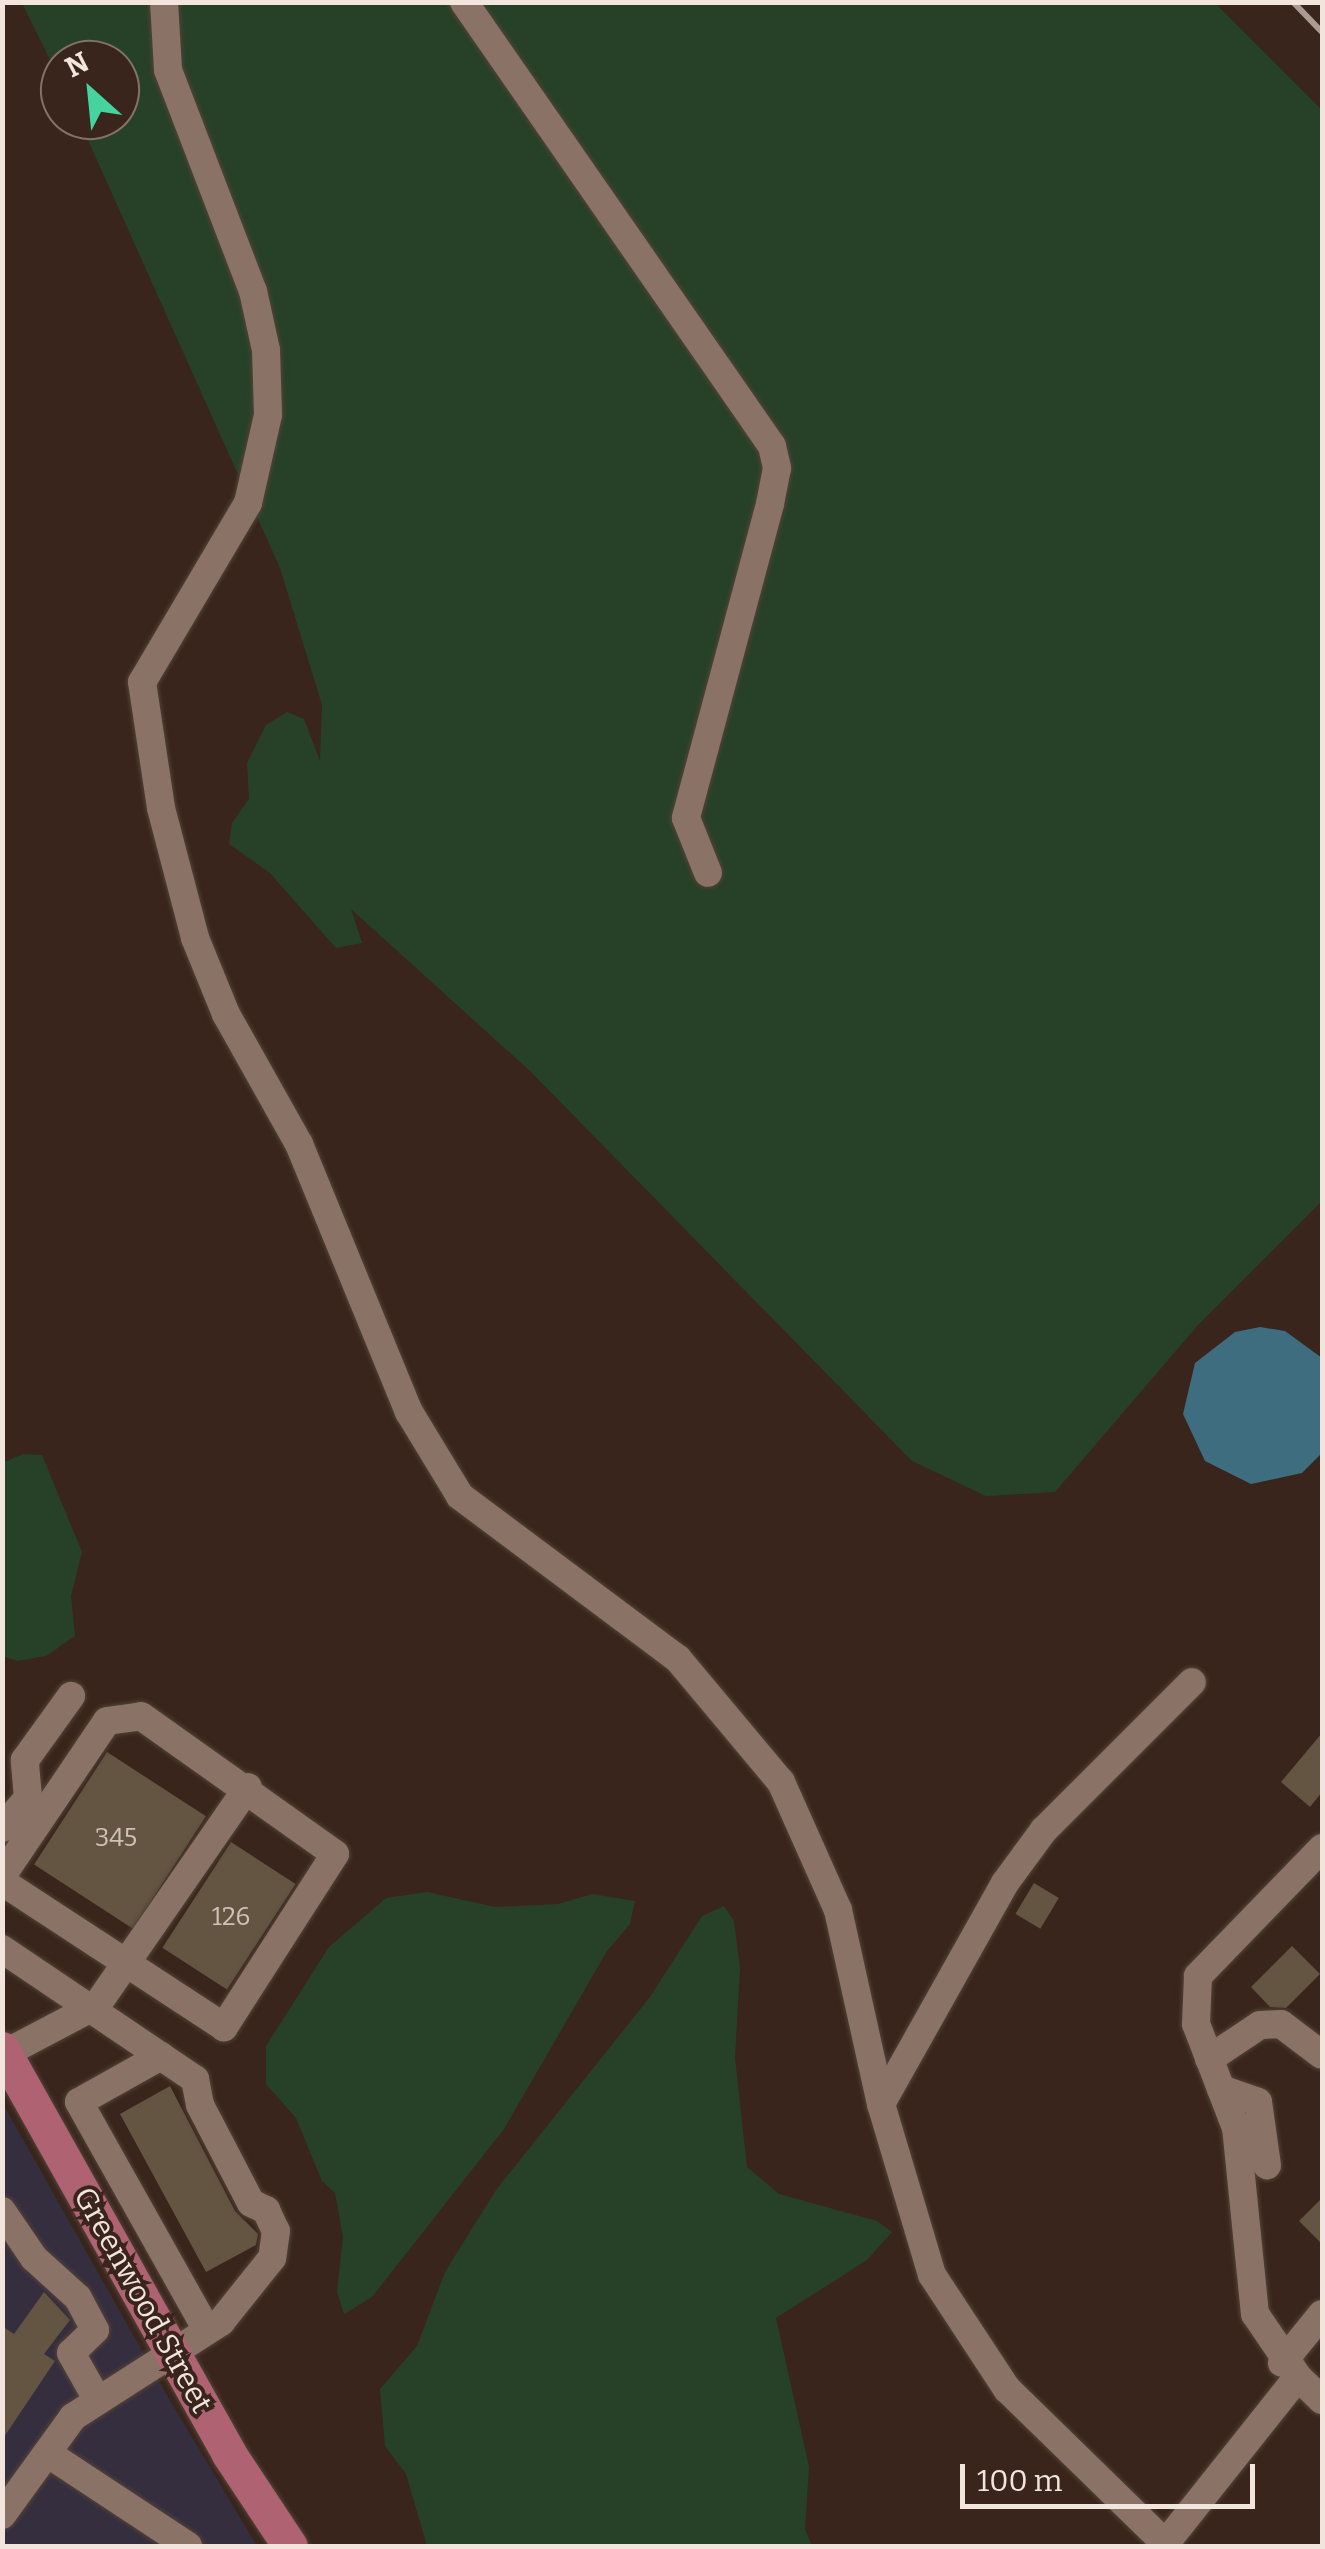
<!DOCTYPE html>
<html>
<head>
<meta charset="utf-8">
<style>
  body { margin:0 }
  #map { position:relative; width:1325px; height:2549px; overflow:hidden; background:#39251b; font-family:Bitter,serif }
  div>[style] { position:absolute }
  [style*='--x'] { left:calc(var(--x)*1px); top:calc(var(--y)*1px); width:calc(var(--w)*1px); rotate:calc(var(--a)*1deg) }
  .commercial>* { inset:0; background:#352e3f }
  .green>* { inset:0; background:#274128 }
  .water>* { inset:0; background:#3d6d7f }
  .building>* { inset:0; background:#635542; transform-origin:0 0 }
  .roads { filter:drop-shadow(0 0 2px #524239) drop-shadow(0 0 2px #524239) }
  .minor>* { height:28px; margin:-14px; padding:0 14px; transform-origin:14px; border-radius:14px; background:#8a7366 }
  .major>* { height:35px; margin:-17.5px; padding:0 17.5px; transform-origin:17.5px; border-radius:17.5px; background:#ae6272 }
  .rail>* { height:6px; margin:-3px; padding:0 3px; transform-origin:3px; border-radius:3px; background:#ab9b93 }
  span { translate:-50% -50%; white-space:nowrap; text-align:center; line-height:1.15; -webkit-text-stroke:8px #39251b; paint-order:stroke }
  .number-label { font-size:25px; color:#cec1b7 }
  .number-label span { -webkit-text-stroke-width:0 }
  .street-label { font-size:30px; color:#f2e5de }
  .frame { position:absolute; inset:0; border:5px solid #f2e5de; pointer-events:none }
  .north { position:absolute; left:40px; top:40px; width:100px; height:100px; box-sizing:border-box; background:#39251b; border:2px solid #837269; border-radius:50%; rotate:333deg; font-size:28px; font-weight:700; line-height:40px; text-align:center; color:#f2e5de }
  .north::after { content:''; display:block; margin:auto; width:35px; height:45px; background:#45d49f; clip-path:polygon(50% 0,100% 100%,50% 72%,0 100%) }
  .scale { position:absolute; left:960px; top:2464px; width:295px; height:45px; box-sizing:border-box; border:5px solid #f2e5de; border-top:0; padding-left:12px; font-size:30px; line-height:35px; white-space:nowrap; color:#f2e5de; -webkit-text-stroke:8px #39251b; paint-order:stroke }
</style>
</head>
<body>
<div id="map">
  <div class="commercial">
    <i style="clip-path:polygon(2px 2102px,171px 2402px,257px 2546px,3px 2546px)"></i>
  </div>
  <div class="green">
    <i style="clip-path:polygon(22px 3px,1215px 3px,1322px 110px,1322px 1201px,1198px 1325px,1055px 1492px,986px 1496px,912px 1461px,530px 1071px,351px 909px,362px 943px,336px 948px,270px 873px,229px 844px,232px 823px,249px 799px,247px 763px,266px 725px,287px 712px,304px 719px,320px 761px,322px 705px,280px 568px,79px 120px,120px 120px,120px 60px,60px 60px,60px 80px)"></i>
    <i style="clip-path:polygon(23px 1454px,42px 1455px,82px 1552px,71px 1596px,75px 1636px,46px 1656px,17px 1661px,3px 1656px,2px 1463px)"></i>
    <i style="clip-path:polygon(427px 1892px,495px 1907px,558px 1904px,592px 1894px,635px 1901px,630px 1924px,607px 1951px,504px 2129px,372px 2297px,344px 2314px,337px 2292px,343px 2237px,335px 2193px,322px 2181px,296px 2118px,266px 2084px,266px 2046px,329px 1947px,386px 1898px)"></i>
    <i style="clip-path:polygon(724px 1906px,734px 1921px,740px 1968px,735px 2058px,747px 2167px,779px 2194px,877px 2221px,892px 2232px,867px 2260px,776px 2318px,809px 2467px,805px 2529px,812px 2546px,427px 2546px,406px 2474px,385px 2446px,380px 2389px,417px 2346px,445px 2272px,496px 2190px,650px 1997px,702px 1916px)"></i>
  </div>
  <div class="water">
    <i style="clip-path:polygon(1260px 1327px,1285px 1331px,1322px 1358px,1322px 1453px,1302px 1473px,1251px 1484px,1205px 1461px,1183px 1414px,1195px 1363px,1235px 1332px)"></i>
  </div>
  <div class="building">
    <i style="clip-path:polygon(1322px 1733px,1322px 1792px,1310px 1807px,1281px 1782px)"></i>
    <i style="left:107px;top:1752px;width:118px;height:134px;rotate:33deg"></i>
    <i style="left:231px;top:1842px;width:77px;height:126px;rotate:33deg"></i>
    <i style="left:1034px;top:1883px;width:29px;height:36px;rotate:31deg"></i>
    <i style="clip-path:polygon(1292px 1946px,1320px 1974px,1286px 2008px,1270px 2007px,1251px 1987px)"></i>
    <i style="clip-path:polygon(170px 2086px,235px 2211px,258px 2234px,256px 2245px,206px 2272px,120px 2114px)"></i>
    <i style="clip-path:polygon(1322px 2198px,1322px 2244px,1299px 2221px)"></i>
    <i style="clip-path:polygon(44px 2292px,70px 2320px,44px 2354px,55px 2361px,2px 2440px,2px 2326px,14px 2334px)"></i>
  </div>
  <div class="roads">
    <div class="minor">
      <i style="--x:164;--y:2;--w:68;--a:86.6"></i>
      <i style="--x:168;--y:70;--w:237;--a:69"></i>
      <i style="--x:253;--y:291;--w:60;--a:77.6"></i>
      <i style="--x:266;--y:350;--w:65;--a:88.2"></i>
      <i style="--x:268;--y:415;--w:90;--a:102.8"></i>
      <i style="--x:248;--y:503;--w:208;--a:120.6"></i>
      <i style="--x:142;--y:682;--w:127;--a:81.4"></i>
      <i style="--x:161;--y:808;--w:134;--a:75.3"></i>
      <i style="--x:195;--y:938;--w:82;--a:67.8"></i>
      <i style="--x:226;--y:1014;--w:149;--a:60.7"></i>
      <i style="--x:299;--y:1144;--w:290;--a:67.7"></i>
      <i style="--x:409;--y:1412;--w:98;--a:58.7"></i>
      <i style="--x:460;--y:1496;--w:272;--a:36.8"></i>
      <i style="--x:678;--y:1659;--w:160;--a:50.1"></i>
      <i style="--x:781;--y:1782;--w:140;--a:66"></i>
      <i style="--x:838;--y:1910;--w:199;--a:77.5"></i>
      <i style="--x:464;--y:2;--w:540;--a:55.25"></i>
      <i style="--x:772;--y:446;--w:23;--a:77"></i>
      <i style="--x:777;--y:468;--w:37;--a:101"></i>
      <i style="--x:770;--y:504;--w:325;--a:105"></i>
      <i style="--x:686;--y:818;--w:59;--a:68.2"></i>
      <i style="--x:2;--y:1828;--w:40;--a:-49"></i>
      <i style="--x:28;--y:1798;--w:38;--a:-95"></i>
      <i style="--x:25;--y:1760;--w:79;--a:-54.3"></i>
      <i style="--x:2;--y:1876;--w:187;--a:-55.9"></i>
      <i style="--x:107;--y:1721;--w:34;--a:-8"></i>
      <i style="--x:141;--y:1716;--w:238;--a:35.4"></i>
      <i style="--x:335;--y:1854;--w:206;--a:122.7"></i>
      <i style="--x:224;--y:2027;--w:265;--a:-146.8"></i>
      <i style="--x:2;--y:1949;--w:233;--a:34"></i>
      <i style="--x:195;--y:2079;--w:26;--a:79"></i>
      <i style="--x:200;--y:2105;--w:110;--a:62.5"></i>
      <i style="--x:251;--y:2203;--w:17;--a:25"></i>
      <i style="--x:266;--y:2210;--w:23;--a:65"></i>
      <i style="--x:276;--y:2231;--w:27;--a:98"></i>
      <i style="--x:272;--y:2258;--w:82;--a:128.6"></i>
      <i style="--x:221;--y:2322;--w:176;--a:147.3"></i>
      <i style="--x:73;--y:2417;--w:121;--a:125.9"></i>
      <i style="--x:2;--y:2055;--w:107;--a:-27.8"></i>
      <i style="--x:97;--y:2005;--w:265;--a:-55.3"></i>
      <i style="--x:161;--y:2056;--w:94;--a:150.7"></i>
      <i style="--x:79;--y:2102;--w:261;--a:60.7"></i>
      <i style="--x:1209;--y:2059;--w:61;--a:-33.7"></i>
      <i style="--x:1260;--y:2025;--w:21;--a:-3"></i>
      <i style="--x:1281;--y:2024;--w:51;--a:37.1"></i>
      <i style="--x:1221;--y:2089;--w:39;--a:19"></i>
      <i style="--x:1258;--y:2102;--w:64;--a:81.9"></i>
      <i style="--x:2;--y:2211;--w:57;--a:55.8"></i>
      <i style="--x:34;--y:2258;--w:59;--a:42.3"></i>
      <i style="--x:78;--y:2298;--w:36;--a:62"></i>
      <i style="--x:95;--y:2330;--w:33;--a:136"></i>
      <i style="--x:71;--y:2353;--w:55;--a:60.6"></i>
      <i style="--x:1282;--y:2363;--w:63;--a:-50.8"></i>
      <i style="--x:1298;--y:2377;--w:76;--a:-124.3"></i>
      <i style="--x:1255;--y:2314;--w:187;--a:-95.8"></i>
      <i style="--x:1236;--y:2128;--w:111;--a:-111"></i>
      <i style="--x:1196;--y:2024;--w:48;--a:-87.6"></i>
      <i style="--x:1198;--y:1976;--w:178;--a:-45.9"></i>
      <i style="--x:47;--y:2453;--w:169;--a:33.4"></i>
      <i style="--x:1165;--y:2544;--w:213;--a:-51.5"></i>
      <i style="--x:1298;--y:2377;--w:33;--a:44"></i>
      <i style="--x:1168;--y:2546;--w:225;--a:-135.7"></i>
      <i style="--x:1007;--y:2389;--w:136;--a:-123.3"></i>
      <i style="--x:932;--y:2275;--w:178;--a:-106.6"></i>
      <i style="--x:881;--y:2104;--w:253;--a:-60.7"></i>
      <i style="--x:1005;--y:1883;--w:66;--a:-53.7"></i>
      <i style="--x:1044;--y:1830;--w:209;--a:-45"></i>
    </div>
    <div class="major">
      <i style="--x:2;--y:2049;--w:464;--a:60.7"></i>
      <i style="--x:229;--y:2454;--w:110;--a:56.5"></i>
    </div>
  </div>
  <div class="rail">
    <i style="--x:1293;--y:2;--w:42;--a:46"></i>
  </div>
  <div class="number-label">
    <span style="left:116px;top:1838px">345</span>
    <span style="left:231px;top:1917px">126</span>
  </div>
  <div class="street-label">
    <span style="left:143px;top:2300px;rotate:61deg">Greenwood Street</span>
  </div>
  <div class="frame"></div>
  <div class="north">N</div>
  <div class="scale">100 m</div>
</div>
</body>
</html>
